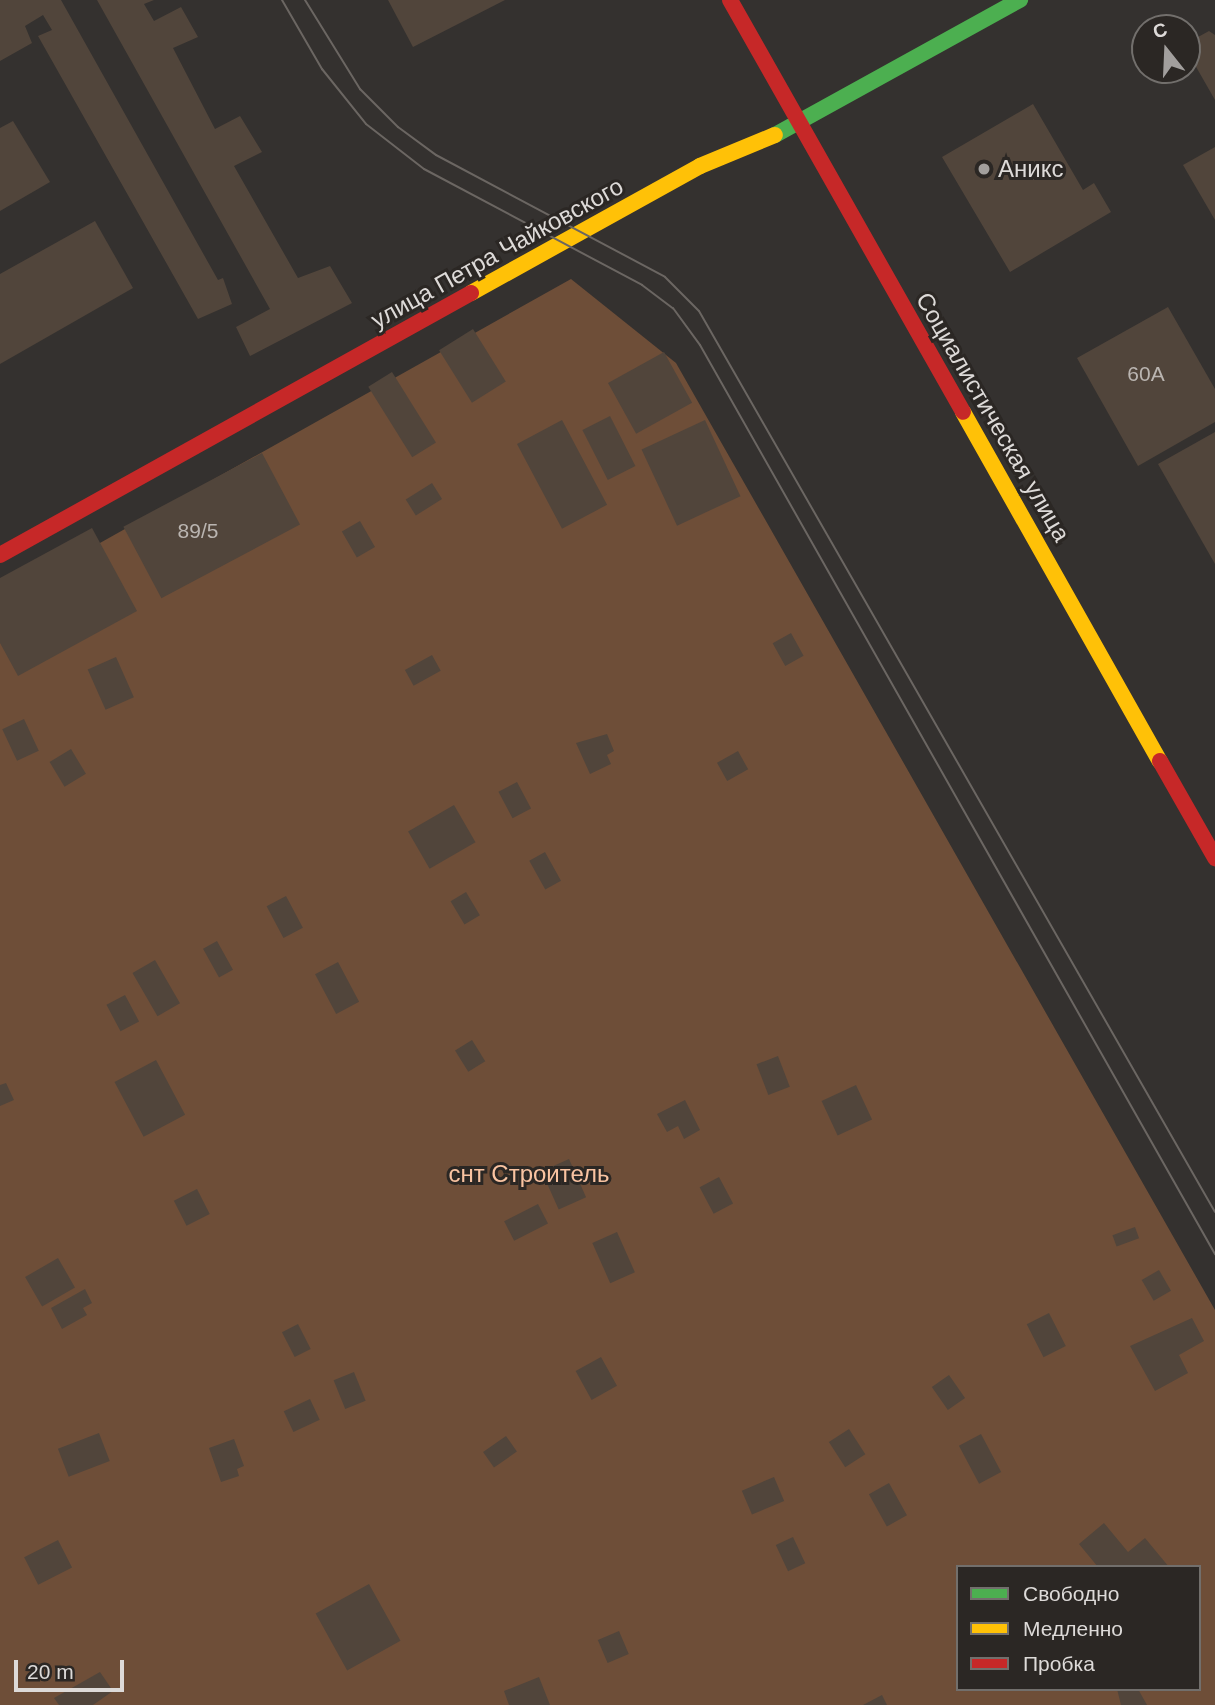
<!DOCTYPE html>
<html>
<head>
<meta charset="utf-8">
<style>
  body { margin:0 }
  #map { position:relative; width:1215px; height:1705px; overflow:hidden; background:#34312f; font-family:Arial,sans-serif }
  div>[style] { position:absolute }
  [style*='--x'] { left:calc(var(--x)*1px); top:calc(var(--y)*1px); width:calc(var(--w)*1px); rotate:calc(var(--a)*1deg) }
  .green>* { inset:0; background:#6e4e38 }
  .building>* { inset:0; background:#51453b; transform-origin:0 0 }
  .fast>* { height:16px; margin:-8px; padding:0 8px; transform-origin:8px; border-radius:8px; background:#4caf50 }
  .slow>* { height:16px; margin:-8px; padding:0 8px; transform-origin:8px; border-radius:8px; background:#ffc107 }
  .jam>* { height:16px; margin:-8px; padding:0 8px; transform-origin:8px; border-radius:8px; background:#c62828 }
  .tram>* { height:2px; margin:-1px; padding:0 1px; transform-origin:1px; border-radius:1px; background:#6b6662 }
  .dots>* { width:19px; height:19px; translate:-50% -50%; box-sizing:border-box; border:4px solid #2b2724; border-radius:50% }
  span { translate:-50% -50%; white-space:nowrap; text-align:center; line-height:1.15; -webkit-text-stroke:6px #2b2724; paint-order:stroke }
  .number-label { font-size:21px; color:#bab5b1 }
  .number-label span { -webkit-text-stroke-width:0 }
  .poi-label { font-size:24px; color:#dddad8 }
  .left { translate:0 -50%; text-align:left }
  .street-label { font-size:24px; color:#dddad8 }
  .park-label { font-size:24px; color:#f9c3a1 }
  .legend { position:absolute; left:956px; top:1565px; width:245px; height:126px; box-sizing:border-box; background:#2b2724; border:2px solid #726f6c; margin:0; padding:9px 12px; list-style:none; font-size:21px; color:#dddad8 }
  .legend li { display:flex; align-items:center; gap:14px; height:35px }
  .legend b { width:35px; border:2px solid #726f6c }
  .north { position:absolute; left:1131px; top:14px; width:70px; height:70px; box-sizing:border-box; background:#2b2724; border:2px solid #726f6c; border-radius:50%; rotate:342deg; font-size:19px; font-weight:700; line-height:28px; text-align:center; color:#dddad8 }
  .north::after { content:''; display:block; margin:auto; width:24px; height:32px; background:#a29f9d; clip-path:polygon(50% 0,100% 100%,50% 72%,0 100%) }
  .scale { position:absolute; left:14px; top:1660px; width:110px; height:32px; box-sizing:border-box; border:4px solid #dddad8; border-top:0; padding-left:9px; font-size:21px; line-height:24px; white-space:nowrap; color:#dddad8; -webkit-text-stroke:5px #2b2724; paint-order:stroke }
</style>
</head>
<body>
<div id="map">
  <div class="green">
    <i style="clip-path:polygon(evenodd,571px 279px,676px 363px,1215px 1310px,1215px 1705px,0 1705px,0 599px,571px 279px,958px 1567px,1199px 1567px,1199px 1689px,958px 1689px,958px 1567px)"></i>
  </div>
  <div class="building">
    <i style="clip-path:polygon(0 0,61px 0,218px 280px,223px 278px,232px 304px,198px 319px,38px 36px,52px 30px,43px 15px,25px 26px,32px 43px,0 61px)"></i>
    <i style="clip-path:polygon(97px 0,154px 0,144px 4px,154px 21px,181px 7px,198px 37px,173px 48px,215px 129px,240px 116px,262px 152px,234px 166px,298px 278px,330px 266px,352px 303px,250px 356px,236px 327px,270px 309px)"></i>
    <i style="clip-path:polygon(388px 0,505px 0,413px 47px)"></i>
    <i style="clip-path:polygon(1209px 31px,1215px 35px,1215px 100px,1187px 51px,1187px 43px)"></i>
    <i style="clip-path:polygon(1033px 104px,1083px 190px,1094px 183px,1111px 212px,1010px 272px,942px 157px)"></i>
    <i style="clip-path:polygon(13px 121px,50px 182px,0 211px,0 128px)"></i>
    <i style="clip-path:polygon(1215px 147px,1215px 220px,1183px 165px)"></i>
    <i style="clip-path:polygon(95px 221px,133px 288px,0 364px,0 274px)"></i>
    <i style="clip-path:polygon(1168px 307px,1215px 389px,1215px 422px,1138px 466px,1077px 358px)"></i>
    <i style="left:473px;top:329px;width:62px;height:40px;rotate:58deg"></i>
    <i style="left:664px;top:352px;width:58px;height:64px;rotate:61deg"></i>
    <i style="left:392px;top:372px;width:83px;height:28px;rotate:58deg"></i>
    <i style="left:610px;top:416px;width:56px;height:31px;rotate:63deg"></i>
    <i style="left:562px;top:420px;width:96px;height:51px;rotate:62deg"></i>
    <i style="left:705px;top:420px;width:84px;height:70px;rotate:65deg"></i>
    <i style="clip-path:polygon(1215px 432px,1215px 564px,1158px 464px)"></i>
    <i style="left:262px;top:453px;width:81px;height:157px;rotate:62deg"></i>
    <i style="left:432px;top:483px;width:19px;height:31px;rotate:58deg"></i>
    <i style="left:360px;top:521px;width:30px;height:21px;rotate:60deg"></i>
    <i style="clip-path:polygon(92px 528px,137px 611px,18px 676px,0 643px,0 578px)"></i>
    <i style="left:791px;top:633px;width:26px;height:21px;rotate:61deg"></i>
    <i style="left:432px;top:655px;width:18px;height:31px;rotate:61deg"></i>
    <i style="left:116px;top:657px;width:44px;height:31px;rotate:66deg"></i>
    <i style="left:24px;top:719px;width:35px;height:24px;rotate:65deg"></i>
    <i style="clip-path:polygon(607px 734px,614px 751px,607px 755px,611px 764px,590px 774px,576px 743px)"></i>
    <i style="left:71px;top:749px;width:29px;height:25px;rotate:59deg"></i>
    <i style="left:738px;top:751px;width:21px;height:24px;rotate:61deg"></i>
    <i style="left:517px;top:782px;width:30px;height:21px;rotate:62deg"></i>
    <i style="left:454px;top:805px;width:43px;height:53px;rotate:60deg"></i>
    <i style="left:545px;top:852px;width:33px;height:18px;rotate:61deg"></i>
    <i style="left:466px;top:892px;width:27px;height:18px;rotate:59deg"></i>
    <i style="left:286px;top:896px;width:36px;height:22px;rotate:62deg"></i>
    <i style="left:217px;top:941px;width:33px;height:16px;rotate:61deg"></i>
    <i style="left:155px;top:960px;width:50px;height:26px;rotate:60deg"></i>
    <i style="left:338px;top:962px;width:45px;height:26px;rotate:62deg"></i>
    <i style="left:125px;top:995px;width:30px;height:21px;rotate:62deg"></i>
    <i style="left:472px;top:1040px;width:25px;height:20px;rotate:58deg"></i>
    <i style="left:778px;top:1056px;width:33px;height:23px;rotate:69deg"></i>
    <i style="left:156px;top:1060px;width:62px;height:47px;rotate:62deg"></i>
    <i style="clip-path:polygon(6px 1083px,14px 1100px,0 1106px,0 1085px)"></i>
    <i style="left:856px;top:1085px;width:38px;height:38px;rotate:65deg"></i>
    <i style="clip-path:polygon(685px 1100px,700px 1130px,684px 1139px,678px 1126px,667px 1132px,657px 1114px)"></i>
    <i style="left:569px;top:1159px;width:42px;height:30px;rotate:66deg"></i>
    <i style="left:719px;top:1177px;width:30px;height:22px;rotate:62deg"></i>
    <i style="left:197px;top:1189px;width:28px;height:26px;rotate:63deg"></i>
    <i style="left:538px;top:1204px;width:22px;height:38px;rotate:63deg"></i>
    <i style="left:1135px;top:1227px;width:12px;height:24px;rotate:70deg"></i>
    <i style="left:617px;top:1232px;width:44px;height:27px;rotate:66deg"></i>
    <i style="left:58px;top:1258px;width:34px;height:38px;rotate:60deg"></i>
    <i style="left:1159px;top:1270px;width:24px;height:20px;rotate:60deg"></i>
    <i style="clip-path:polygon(85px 1289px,92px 1303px,83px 1308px,87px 1315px,62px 1329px,51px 1308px)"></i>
    <i style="left:1049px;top:1313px;width:37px;height:25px;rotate:63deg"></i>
    <i style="clip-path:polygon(1192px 1318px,1204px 1341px,1179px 1355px,1188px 1373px,1155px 1391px,1130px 1346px)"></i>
    <i style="left:298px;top:1324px;width:28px;height:18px;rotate:63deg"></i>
    <i style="left:601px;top:1357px;width:33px;height:29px;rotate:61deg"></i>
    <i style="left:354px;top:1372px;width:31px;height:22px;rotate:68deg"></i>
    <i style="left:949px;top:1375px;width:28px;height:21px;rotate:55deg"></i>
    <i style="left:310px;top:1399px;width:23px;height:29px;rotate:65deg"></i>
    <i style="left:849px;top:1429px;width:30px;height:24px;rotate:57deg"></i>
    <i style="left:99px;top:1433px;width:30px;height:44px;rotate:69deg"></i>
    <i style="left:981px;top:1434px;width:43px;height:25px;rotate:62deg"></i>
    <i style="left:506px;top:1436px;width:19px;height:28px;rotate:55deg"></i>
    <i style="clip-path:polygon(234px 1439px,244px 1466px,237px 1469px,239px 1476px,221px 1482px,209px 1448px)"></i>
    <i style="left:774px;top:1477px;width:26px;height:35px;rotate:67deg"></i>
    <i style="left:889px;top:1483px;width:37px;height:23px;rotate:61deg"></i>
    <i style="clip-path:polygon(1104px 1523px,1128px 1552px,1145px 1538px,1169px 1567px,1098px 1567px,1079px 1544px)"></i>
    <i style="left:793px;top:1537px;width:29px;height:19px;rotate:65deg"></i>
    <i style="left:58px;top:1540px;width:31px;height:38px;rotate:63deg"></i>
    <i style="left:369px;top:1584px;width:65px;height:61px;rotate:61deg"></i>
    <i style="left:619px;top:1631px;width:25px;height:23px;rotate:67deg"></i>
    <i style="clip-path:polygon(100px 1672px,113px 1691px,93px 1705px,59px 1705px,54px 1698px)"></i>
    <i style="clip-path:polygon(539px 1677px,550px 1705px,509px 1705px,504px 1691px)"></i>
    <i style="clip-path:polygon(1117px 1689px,1138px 1689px,1147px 1705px,1121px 1705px)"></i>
    <i style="clip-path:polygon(882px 1695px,887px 1705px,863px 1705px)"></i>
  </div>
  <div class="fast">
    <i style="--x:775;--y:135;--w:280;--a:-28.9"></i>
  </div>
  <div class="slow">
    <i style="--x:471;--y:293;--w:262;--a:-29"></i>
    <i style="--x:700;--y:166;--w:81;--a:-22.5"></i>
    <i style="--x:963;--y:412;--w:401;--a:60.6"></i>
  </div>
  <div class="jam">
    <i style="--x:730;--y:0;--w:473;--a:60.5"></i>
    <i style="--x:0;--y:555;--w:539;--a:-29.09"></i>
    <i style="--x:1160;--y:761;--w:112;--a:60.4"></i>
  </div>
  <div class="tram">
    <i style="--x:282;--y:0;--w:80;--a:59.9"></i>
    <i style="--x:322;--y:69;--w:70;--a:51.3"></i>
    <i style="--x:366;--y:124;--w:73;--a:37.8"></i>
    <i style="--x:424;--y:169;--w:247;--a:28"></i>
    <i style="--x:642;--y:285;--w:39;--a:37"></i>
    <i style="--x:673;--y:308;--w:46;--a:53.9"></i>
    <i style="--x:700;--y:345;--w:1045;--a:60.47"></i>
    <i style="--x:305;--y:0;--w:105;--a:58.3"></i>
    <i style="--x:360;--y:89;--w:54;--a:45"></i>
    <i style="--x:398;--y:127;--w:47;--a:36.4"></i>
    <i style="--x:436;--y:155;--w:259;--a:28"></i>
    <i style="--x:665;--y:277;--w:48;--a:45"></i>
    <i style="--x:699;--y:311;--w:1038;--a:60.2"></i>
  </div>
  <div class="dots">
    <i style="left:984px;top:169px;background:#a29f9d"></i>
  </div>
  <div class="number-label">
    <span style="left:1146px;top:374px">60А</span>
    <span style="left:198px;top:531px">89/5</span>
  </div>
  <div class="poi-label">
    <span class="left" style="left:998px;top:169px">Аникс</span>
  </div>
  <div class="street-label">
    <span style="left:497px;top:253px;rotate:-29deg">улица Петра Чайковского</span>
    <span style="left:993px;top:417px;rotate:60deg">Социалистическая улица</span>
  </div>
  <div class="park-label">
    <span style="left:529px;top:1174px">снт Строитель</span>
  </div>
  <ul class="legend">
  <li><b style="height:9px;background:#4caf50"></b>Свободно</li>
  <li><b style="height:9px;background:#ffc107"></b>Медленно</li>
  <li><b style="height:9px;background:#c62828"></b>Пробка</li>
  </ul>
  <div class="north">С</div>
  <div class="scale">20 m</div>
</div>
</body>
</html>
